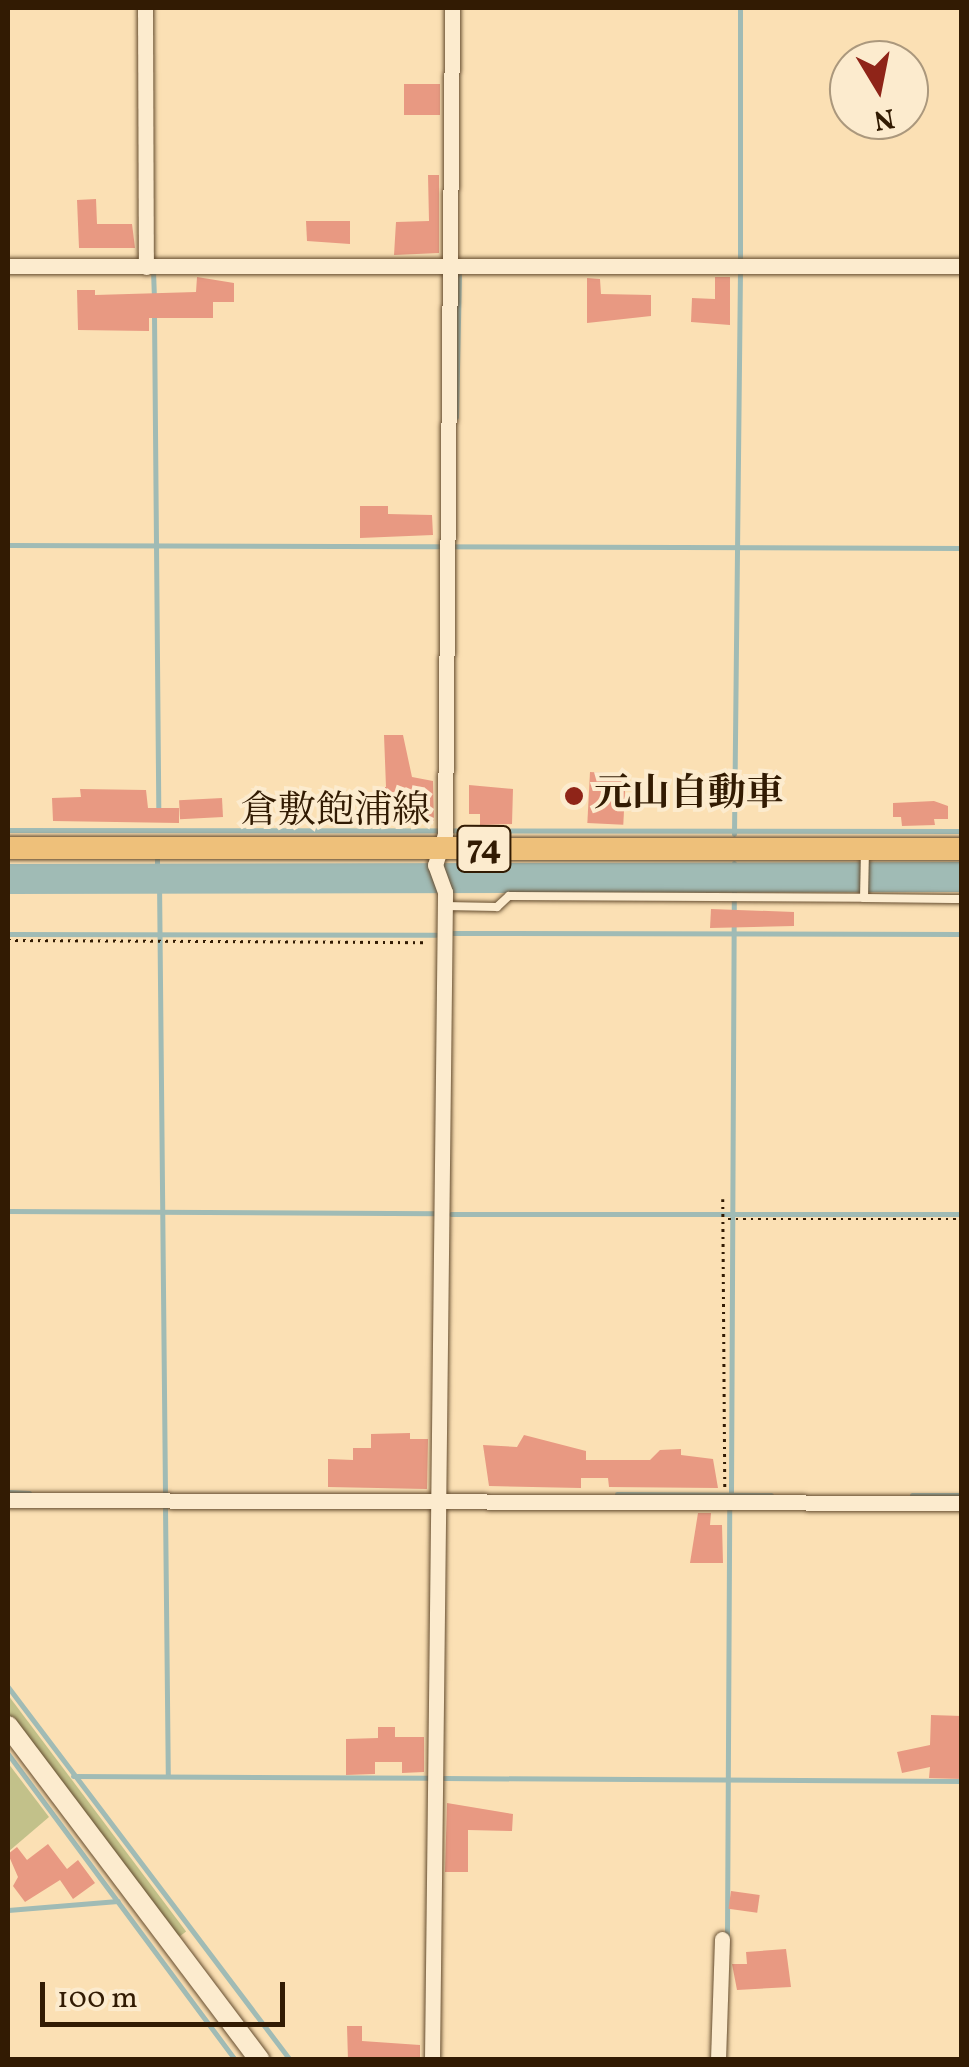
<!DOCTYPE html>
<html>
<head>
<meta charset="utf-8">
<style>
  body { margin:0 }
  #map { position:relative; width:969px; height:2067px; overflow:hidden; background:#fbe0b4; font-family:Vollkorn,"Noto Serif JP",serif }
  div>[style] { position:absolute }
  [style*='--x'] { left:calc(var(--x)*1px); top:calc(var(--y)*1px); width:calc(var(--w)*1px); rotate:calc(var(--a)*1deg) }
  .green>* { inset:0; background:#c2c18a; transform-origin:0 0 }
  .stream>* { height:5px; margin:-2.5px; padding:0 2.5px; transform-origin:2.5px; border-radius:2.5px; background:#a0bbb5 }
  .river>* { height:30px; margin:-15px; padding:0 15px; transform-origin:15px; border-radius:15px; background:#a0bbb5 }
  .building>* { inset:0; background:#e89982; transform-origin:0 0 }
  .path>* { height:2.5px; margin-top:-1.25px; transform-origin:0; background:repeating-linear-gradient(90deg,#321b03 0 2.5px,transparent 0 7.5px) }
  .roads { filter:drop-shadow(0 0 2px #644c2f) drop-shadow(0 0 2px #644c2f) }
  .lane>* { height:8px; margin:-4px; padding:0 4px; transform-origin:4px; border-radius:4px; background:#fcebce }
  .street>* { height:15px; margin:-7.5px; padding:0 7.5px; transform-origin:7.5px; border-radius:7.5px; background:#fcebce }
  .secondary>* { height:20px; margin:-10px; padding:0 10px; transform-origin:10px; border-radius:10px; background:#fcebce }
  .primary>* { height:22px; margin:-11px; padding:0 11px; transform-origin:11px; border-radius:11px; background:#eec07a }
  .dots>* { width:28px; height:28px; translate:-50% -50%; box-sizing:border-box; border:5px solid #fcebce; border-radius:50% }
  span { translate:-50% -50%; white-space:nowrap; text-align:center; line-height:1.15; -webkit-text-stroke:8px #fcebce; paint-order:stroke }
  .shield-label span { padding:2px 8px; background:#fcebce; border:2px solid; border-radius:8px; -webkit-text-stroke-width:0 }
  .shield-label { font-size:35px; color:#321b03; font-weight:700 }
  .poi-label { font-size:38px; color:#321b03; font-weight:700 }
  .left { translate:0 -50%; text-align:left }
  .street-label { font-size:38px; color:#321b03 }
  .frame { position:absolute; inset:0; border:10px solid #321b03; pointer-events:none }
  .north { position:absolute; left:829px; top:40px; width:100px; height:100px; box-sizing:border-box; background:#fcebce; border:2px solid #ab987d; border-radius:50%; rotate:170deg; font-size:28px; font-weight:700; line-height:40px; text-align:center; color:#321b03 }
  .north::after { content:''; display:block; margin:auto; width:35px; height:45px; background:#8f2418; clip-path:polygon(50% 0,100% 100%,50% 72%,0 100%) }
  .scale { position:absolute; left:40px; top:1982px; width:245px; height:45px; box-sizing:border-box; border:5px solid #321b03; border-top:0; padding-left:12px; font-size:30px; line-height:35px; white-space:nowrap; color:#321b03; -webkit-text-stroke:8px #fcebce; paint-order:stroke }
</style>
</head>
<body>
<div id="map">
  <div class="green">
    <i style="left:8px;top:1695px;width:296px;height:18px;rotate:53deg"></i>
    <i style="clip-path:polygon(8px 1763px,49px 1817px,8px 1852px)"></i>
  </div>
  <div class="stream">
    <i style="--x:740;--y:262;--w:254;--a:-90"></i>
    <i style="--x:153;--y:270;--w:29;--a:88"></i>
    <i style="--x:154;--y:315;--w:499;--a:89.5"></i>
    <i style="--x:456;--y:417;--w:149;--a:-88.8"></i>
    <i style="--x:8;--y:545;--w:954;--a:0.18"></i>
    <i style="--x:8;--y:830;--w:954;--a:0.06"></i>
    <i style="--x:734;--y:834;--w:562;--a:-89.39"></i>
    <i style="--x:157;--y:879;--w:20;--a:-90"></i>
    <i style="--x:159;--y:880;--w:615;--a:89.44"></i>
    <i style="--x:452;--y:933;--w:510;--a:0.11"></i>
    <i style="--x:8;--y:934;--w:428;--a:0.1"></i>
    <i style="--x:8;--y:1211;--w:428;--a:0.3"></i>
    <i style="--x:451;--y:1214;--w:511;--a:0"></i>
    <i style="--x:8;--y:1492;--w:21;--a:3"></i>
    <i style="--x:617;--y:1494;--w:154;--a:0.4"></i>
    <i style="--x:731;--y:1495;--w:632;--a:-89.73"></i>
    <i style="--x:912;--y:1495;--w:50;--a:0"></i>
    <i style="--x:165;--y:1507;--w:269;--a:89.4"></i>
    <i style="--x:8;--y:1687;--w:468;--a:52.9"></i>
    <i style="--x:8;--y:1754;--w:381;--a:53.4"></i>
    <i style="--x:73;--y:1776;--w:357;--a:0.3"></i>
    <i style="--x:444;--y:1778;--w:518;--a:0.33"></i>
    <i style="--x:8;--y:1910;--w:110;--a:-4.7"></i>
    <i style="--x:727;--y:1937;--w:428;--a:-89.7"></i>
  </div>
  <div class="river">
    <i style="--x:8;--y:879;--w:954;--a:-0.12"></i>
  </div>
  <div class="building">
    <i style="left:404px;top:84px;width:36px;height:31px"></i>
    <i style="clip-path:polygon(428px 175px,439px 175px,439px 253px,394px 255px,396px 222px,429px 221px)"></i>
    <i style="clip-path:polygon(96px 199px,97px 224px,132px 224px,135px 248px,79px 248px,77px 200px)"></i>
    <i style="clip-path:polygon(306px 221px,350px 221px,350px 244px,307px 241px)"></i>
    <i style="clip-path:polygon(197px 277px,234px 283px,234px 302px,213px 302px,213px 318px,149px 318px,149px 331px,78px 330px,77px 290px,95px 290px,95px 295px,196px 292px)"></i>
    <i style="clip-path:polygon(715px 277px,730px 277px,730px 325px,691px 322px,692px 298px,715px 299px)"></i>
    <i style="clip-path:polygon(587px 278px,600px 279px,601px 294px,651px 295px,651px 316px,587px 323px)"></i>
    <i style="clip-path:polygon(360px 506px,388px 506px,388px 514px,432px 515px,433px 535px,360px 538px)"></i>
    <i style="clip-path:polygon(384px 735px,403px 735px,412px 777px,433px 781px,434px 821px,379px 814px,379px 787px,386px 787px)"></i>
    <i style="left:590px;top:772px;width:36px;height:51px;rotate:3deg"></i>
    <i style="clip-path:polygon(469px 785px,513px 789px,512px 824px,480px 825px,480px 814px,469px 814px)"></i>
    <i style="clip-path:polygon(80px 789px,146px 790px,148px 808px,179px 808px,179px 823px,53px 821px,52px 798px,81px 797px)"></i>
    <i style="left:222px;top:798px;width:19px;height:43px;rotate:87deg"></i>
    <i style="clip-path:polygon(934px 801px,948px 806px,948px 819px,934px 819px,935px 825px,902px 826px,901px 817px,893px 817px,893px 803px)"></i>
    <i style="clip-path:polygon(711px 909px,794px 912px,794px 926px,710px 928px)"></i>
    <i style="clip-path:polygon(410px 1433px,410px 1439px,428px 1439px,427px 1489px,328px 1487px,328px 1459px,353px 1460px,353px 1448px,371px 1448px,371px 1434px)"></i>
    <i style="clip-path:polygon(524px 1435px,586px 1451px,586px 1460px,650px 1460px,660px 1450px,681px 1449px,681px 1455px,713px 1459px,718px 1488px,609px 1487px,608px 1478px,581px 1478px,581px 1488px,489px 1486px,483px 1445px,517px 1447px)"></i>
    <i style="clip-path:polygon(698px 1513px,711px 1513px,710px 1525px,722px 1525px,723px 1563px,690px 1563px)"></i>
    <i style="clip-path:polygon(931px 1715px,962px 1716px,962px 1779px,929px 1778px,930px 1767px,902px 1773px,897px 1752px,930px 1745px)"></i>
    <i style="clip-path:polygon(378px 1727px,395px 1727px,395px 1737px,424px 1737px,424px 1772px,402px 1773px,402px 1762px,375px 1762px,375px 1774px,346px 1775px,346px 1739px,378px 1738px)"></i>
    <i style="clip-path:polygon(447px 1803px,513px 1814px,512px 1831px,468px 1830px,468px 1872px,445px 1872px)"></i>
    <i style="clip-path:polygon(48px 1844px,67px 1869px,78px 1860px,95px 1883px,73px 1899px,60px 1880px,25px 1902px,13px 1886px,18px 1877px,8px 1854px,17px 1847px,27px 1860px)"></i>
    <i style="left:731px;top:1891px;width:29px;height:18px;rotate:8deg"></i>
    <i style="clip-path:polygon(786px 1949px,791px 1987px,737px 1990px,732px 1964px,747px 1964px,746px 1952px)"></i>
    <i style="clip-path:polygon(347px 2026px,362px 2026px,362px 2041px,420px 2045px,420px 2058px,348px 2060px)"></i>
  </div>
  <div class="path">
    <i style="--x:8;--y:940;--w:420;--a:0.3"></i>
    <i style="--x:723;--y:1199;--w:288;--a:89.6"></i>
    <i style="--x:728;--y:1219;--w:234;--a:0"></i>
  </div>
  <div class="roads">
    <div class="lane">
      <i style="--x:864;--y:898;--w:98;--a:0.6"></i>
      <i style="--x:445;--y:906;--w:52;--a:1.1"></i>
      <i style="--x:497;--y:907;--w:16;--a:-43"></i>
      <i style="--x:509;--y:896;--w:355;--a:0.3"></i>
      <i style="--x:864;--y:898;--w:47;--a:-88.8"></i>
    </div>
    <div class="street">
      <i style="--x:145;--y:8;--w:259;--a:89.8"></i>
      <i style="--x:8;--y:266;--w:954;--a:0"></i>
      <i style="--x:8;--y:1500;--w:954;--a:0.18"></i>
      <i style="--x:432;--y:2060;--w:1168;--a:-89.36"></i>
      <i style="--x:445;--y:892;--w:29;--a:-110"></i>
      <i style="--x:435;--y:865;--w:33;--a:-72"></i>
      <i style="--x:445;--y:834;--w:826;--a:-89.51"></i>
      <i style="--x:718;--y:2060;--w:121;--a:-88.1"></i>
    </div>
    <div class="secondary">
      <i style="--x:8;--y:1726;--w:418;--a:53"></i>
    </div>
    <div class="primary">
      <i style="--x:8;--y:848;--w:954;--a:0.06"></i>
    </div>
  </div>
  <div class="dots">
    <i style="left:574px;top:796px;background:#8f2418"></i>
  </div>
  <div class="shield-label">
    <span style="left:484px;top:849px">74</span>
  </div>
  <div class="poi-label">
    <span class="left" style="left:594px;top:796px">元山自動車</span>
  </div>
  <div class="street-label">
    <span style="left:335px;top:813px">倉敷飽浦線</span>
  </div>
  <div class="frame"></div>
  <div class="north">N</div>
  <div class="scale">100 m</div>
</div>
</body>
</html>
